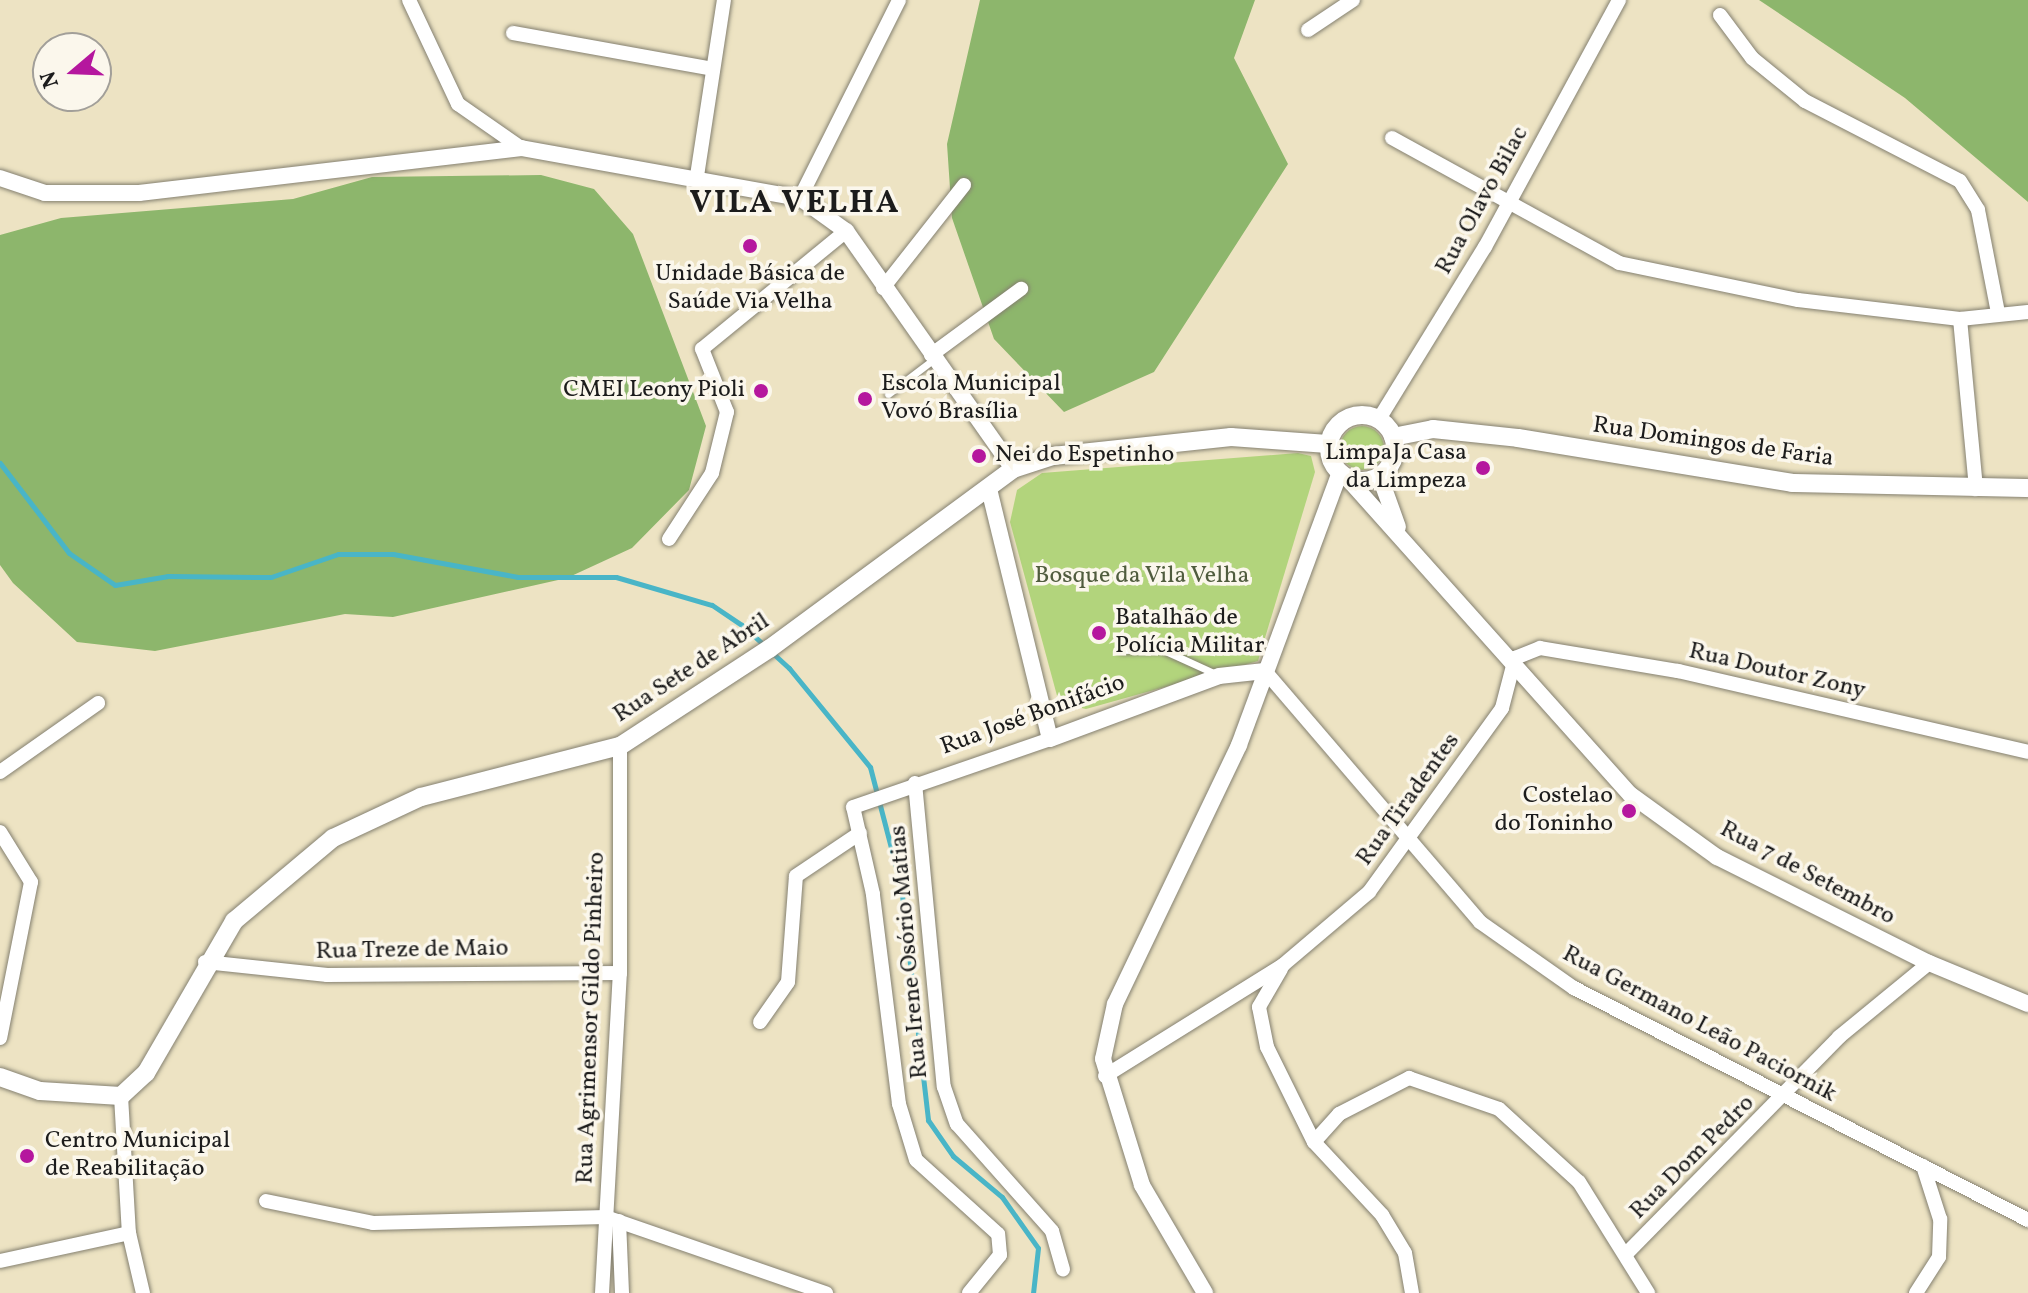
<!DOCTYPE html>
<html>
<head>
<meta charset="utf-8">
<style>
  body { margin:0 }
  #map { position:relative; width:2028px; height:1293px; overflow:hidden; background:#ede3c3; font-family:Vollkorn,serif }
  div>[style] { position:absolute }
  [style*='--x'] { left:calc(var(--x)*1px); top:calc(var(--y)*1px); width:calc(var(--w)*1px); rotate:calc(var(--a)*1deg) }
  .green>* { inset:0; background:#b2d47c }
  .round { border-radius:50% }
  .forest>* { inset:0; background:#8db66c }
  .stream>* { height:5px; margin:-2.5px; padding:0 2.5px; transform-origin:2.5px; border-radius:2.5px; background:#49b5c7 }
  .roads { filter:drop-shadow(0 0 2px #848070) drop-shadow(0 0 2px #848070) }
  .service>* { height:7px; margin:-3.5px; padding:0 3.5px; transform-origin:3.5px; border-radius:3.5px; background:#fff }
  .minor>* { height:14px; margin:-7px; padding:0 7px; transform-origin:7px; border-radius:7px; background:#fff }
  .tertiary>* { height:16px; margin:-8px; padding:0 8px; transform-origin:8px; border-radius:8px; background:#fff }
  .secondary>* { height:18px; margin:-9px; padding:0 9px; transform-origin:9px; border-radius:9px; background:#fff }
  .secondary>.ring { margin:-9px; padding:0; box-sizing:content-box; background:none; border:18px solid #fff; border-radius:50% }
  .dots>* { width:22px; height:22px; translate:-50% -50%; box-sizing:border-box; border:4px solid #fbf7ec; border-radius:50% }
  span { translate:-50% -50%; white-space:nowrap; text-align:center; line-height:1.15; -webkit-text-stroke:7px #fbf7ec; paint-order:stroke }
  .street-label { font-size:24px; color:#1c1c1c }
  .poi-label { font-size:24px; color:#1c1c1c }
  .left { translate:0 -50%; text-align:left }
  .right { translate:-100% -50%; text-align:right }
  .park-label { font-size:24px; color:#505c3e }
  .district-label { font-size:32px; color:#1c1c1c; font-weight:700; letter-spacing:2px }
  .north { position:absolute; left:32px; top:32px; width:80px; height:80px; box-sizing:border-box; background:#fbf7ec; border:2px solid #a29f99; border-radius:50%; rotate:251deg; font-size:22px; font-weight:700; line-height:32px; text-align:center; color:#1c1c1c }
  .north::after { content:''; display:block; margin:auto; width:28px; height:36px; background:#b5179e; clip-path:polygon(50% 0,100% 100%,50% 72%,0 100%) }
</style>
</head>
<body>
<div id="map">
  <div class="green">
    <i class="round" style="left:1340px;top:426px;width:44px;height:44px"></i>
    <i style="clip-path:polygon(1298px 453px,1311px 456px,1315px 472px,1258px 661px,1086px 709px,1059px 703px,1010px 522px,1017px 490px,1042px 473px)"></i>
  </div>
  <div class="forest">
    <i style="clip-path:polygon(980px 0,1255px 0,1234px 58px,1288px 164px,1154px 372px,1064px 412px,994px 339px,952px 218px,947px 144px)"></i>
    <i style="clip-path:polygon(1759px 0,2028px 0,2028px 202px,1905px 98px)"></i>
    <i style="clip-path:polygon(541px 175px,594px 189px,633px 234px,706px 426px,689px 490px,632px 548px,567px 578px,393px 617px,345px 614px,155px 651px,77px 642px,13px 583px,0 565px,0 235px,61px 218px,293px 199px,372px 177px)"></i>
  </div>
  <div class="stream">
    <i style="--x:0;--y:463;--w:113;--a:52.5"></i>
    <i style="--x:69;--y:553;--w:56;--a:34.8"></i>
    <i style="--x:115;--y:585;--w:54;--a:-9.6"></i>
    <i style="--x:168;--y:576;--w:103;--a:0.6"></i>
    <i style="--x:271;--y:577;--w:71;--a:-18.9"></i>
    <i style="--x:338;--y:554;--w:55;--a:0"></i>
    <i style="--x:393;--y:554;--w:127;--a:10.4"></i>
    <i style="--x:518;--y:577;--w:98;--a:0"></i>
    <i style="--x:616;--y:577;--w:100;--a:16.3"></i>
    <i style="--x:712;--y:605;--w:36;--a:34"></i>
    <i style="--x:742;--y:625;--w:64;--a:42.5"></i>
    <i style="--x:789;--y:668;--w:128;--a:50.7"></i>
    <i style="--x:870;--y:767;--w:123;--a:75.4"></i>
    <i style="--x:901;--y:886;--w:236;--a:83.4"></i>
    <i style="--x:928;--y:1120;--w:44;--a:55.2"></i>
    <i style="--x:953;--y:1156;--w:64;--a:39.9"></i>
    <i style="--x:1002;--y:1197;--w:62;--a:54.8"></i>
    <i style="--x:1038;--y:1248;--w:45;--a:96.3"></i>
  </div>
  <div class="roads">
    <div class="service">
      <i style="--x:888;--y:394;--w:58;--a:-37.3"></i>
      <i style="--x:1121;--y:650;--w:40;--a:-1.4"></i>
      <i style="--x:1161;--y:649;--w:63;--a:24.5"></i>
    </div>
    <div class="minor">
      <i style="--x:409;--y:0;--w:115;--a:64.8"></i>
      <i style="--x:458;--y:104;--w:77;--a:34.9"></i>
      <i style="--x:1720;--y:15;--w:54;--a:53.3"></i>
      <i style="--x:1752;--y:58;--w:68;--a:39.1"></i>
      <i style="--x:1805;--y:101;--w:174;--a:27.3"></i>
      <i style="--x:1960;--y:181;--w:34;--a:58"></i>
      <i style="--x:1978;--y:210;--w:105;--a:79"></i>
      <i style="--x:1308;--y:30;--w:54;--a:-33.7"></i>
      <i style="--x:513;--y:33;--w:203;--a:10.2"></i>
      <i style="--x:1392;--y:138;--w:259;--a:28.8"></i>
      <i style="--x:1619;--y:263;--w:183;--a:11.7"></i>
      <i style="--x:1798;--y:300;--w:163;--a:6.7"></i>
      <i style="--x:1960;--y:319;--w:68;--a:-5.9"></i>
      <i style="--x:697;--y:176;--w:178;--a:-81.3"></i>
      <i style="--x:800;--y:198;--w:221;--a:-63.4"></i>
      <i style="--x:883;--y:288;--w:131;--a:-51.8"></i>
      <i style="--x:1960;--y:319;--w:171;--a:84.6"></i>
      <i style="--x:931;--y:355;--w:112;--a:-36.3"></i>
      <i style="--x:1379;--y:419;--w:202;--a:-58.4"></i>
      <i style="--x:1485;--y:247;--w:281;--a:-61.5"></i>
      <i style="--x:669;--y:539;--w:79;--a:-56.9"></i>
      <i style="--x:712;--y:473;--w:63;--a:-76.2"></i>
      <i style="--x:727;--y:412;--w:68;--a:-111.6"></i>
      <i style="--x:702;--y:349;--w:186;--a:-39.3"></i>
      <i style="--x:1265;--y:671;--w:330;--a:49.4"></i>
      <i style="--x:1480;--y:922;--w:115;--a:35.1"></i>
      <i style="--x:1574;--y:988;--w:510;--a:27.07"></i>
      <i style="--x:0;--y:772;--w:120;--a:-35.1"></i>
      <i style="--x:915;--y:783;--w:305;--a:84.6"></i>
      <i style="--x:944;--y:1087;--w:39;--a:71"></i>
      <i style="--x:957;--y:1124;--w:143;--a:48.4"></i>
      <i style="--x:1052;--y:1231;--w:40;--a:74"></i>
      <i style="--x:0;--y:832;--w:59;--a:58.2"></i>
      <i style="--x:31;--y:882;--w:159;--a:101.2"></i>
      <i style="--x:205;--y:962;--w:123;--a:6.1"></i>
      <i style="--x:327;--y:975;--w:293;--a:-0.4"></i>
      <i style="--x:1281;--y:969;--w:44;--a:120.1"></i>
      <i style="--x:1259;--y:1007;--w:41;--a:78.7"></i>
      <i style="--x:1267;--y:1047;--w:106;--a:63.7"></i>
      <i style="--x:1314;--y:1142;--w:100;--a:47"></i>
      <i style="--x:1382;--y:1215;--w:44;--a:58.8"></i>
      <i style="--x:1405;--y:1253;--w:41;--a:80.1"></i>
      <i style="--x:760;--y:1022;--w:49;--a:-55"></i>
      <i style="--x:788;--y:982;--w:106;--a:-85.7"></i>
      <i style="--x:796;--y:876;--w:77;--a:-33.9"></i>
      <i style="--x:1105;--y:1076;--w:210;--a:-31.9"></i>
      <i style="--x:1283;--y:965;--w:113;--a:-40.3"></i>
      <i style="--x:1369;--y:892;--w:227;--a:-54.1"></i>
      <i style="--x:1502;--y:708;--w:52;--a:-75.4"></i>
      <i style="--x:1515;--y:658;--w:27;--a:-22"></i>
      <i style="--x:1540;--y:648;--w:140;--a:9.5"></i>
      <i style="--x:1678;--y:671;--w:359;--a:13"></i>
      <i style="--x:121;--y:1096;--w:137;--a:86.7"></i>
      <i style="--x:129;--y:1233;--w:62;--a:76.9"></i>
      <i style="--x:1314;--y:1142;--w:38;--a:-48"></i>
      <i style="--x:1339;--y:1114;--w:79;--a:-27.2"></i>
      <i style="--x:1409;--y:1078;--w:95;--a:19"></i>
      <i style="--x:1499;--y:1109;--w:108;--a:42.4"></i>
      <i style="--x:1579;--y:1182;--w:131;--a:58.1"></i>
      <i style="--x:266;--y:1201;--w:109;--a:11.6"></i>
      <i style="--x:373;--y:1223;--w:233;--a:-1.5"></i>
      <i style="--x:606;--y:1217;--w:233;--a:19.1"></i>
      <i style="--x:619;--y:1221;--w:72;--a:87.6"></i>
      <i style="--x:1627;--y:1253;--w:303;--a:-45.5"></i>
      <i style="--x:1839;--y:1037;--w:117;--a:-39.4"></i>
      <i style="--x:0;--y:1261;--w:132;--a:-12.2"></i>
      <i style="--x:602;--y:1293;--w:321;--a:-86.8"></i>
      <i style="--x:620;--y:973;--w:227;--a:-90"></i>
      <i style="--x:969;--y:1293;--w:49;--a:-50.8"></i>
      <i style="--x:1000;--y:1255;--w:21;--a:-95"></i>
      <i style="--x:998;--y:1234;--w:110;--a:-137.9"></i>
      <i style="--x:916;--y:1160;--w:59;--a:-106.9"></i>
      <i style="--x:899;--y:1104;--w:212;--a:-97.1"></i>
      <i style="--x:873;--y:894;--w:89;--a:-102.9"></i>
      <i style="--x:853;--y:807;--w:208;--a:-19"></i>
      <i style="--x:1916;--y:1293;--w:43;--a:-57.4"></i>
      <i style="--x:1939;--y:1257;--w:38;--a:-88"></i>
      <i style="--x:1940;--y:1219;--w:56;--a:-107.8"></i>
    </div>
    <div class="tertiary">
      <i style="--x:0;--y:178;--w:47;--a:18.4"></i>
      <i style="--x:45;--y:193;--w:94;--a:0"></i>
      <i style="--x:139;--y:193;--w:385;--a:-6.7"></i>
      <i style="--x:521;--y:148;--w:283;--a:10.2"></i>
      <i style="--x:800;--y:198;--w:57;--a:35.7"></i>
      <i style="--x:846;--y:231;--w:291;--a:54.9"></i>
      <i style="--x:1380;--y:477;--w:53;--a:70.2"></i>
      <i style="--x:1348;--y:479;--w:424;--a:48.2"></i>
      <i style="--x:1631;--y:795;--w:106;--a:35.8"></i>
      <i style="--x:1717;--y:857;--w:237;--a:26.6"></i>
      <i style="--x:1929;--y:963;--w:107;--a:22.5"></i>
      <i style="--x:989;--y:489;--w:257;--a:76.3"></i>
      <i style="--x:1050;--y:739;--w:180;--a:-20.4"></i>
      <i style="--x:1219;--y:676;--w:46;--a:-6.2"></i>
      <i style="--x:1205;--y:1293;--w:125;--a:-120.3"></i>
      <i style="--x:1142;--y:1185;--w:132;--a:-107.2"></i>
      <i style="--x:1103;--y:1059;--w:56;--a:-77.7"></i>
      <i style="--x:1115;--y:1004;--w:287;--a:-64.4"></i>
      <i style="--x:1239;--y:745;--w:289;--a:-69.7"></i>
    </div>
    <div class="secondary">
      <i class="ring" style="left:1329px;top:415px;width:48px;height:48px"></i>
      <i style="--x:1393;--y:437;--w:41;--a:-11.3"></i>
      <i style="--x:1433;--y:429;--w:85;--a:6"></i>
      <i style="--x:1518;--y:438;--w:278;--a:9.3"></i>
      <i style="--x:1792;--y:483;--w:236;--a:1.2"></i>
      <i style="--x:0;--y:1077;--w:42;--a:19.3"></i>
      <i style="--x:40;--y:1091;--w:81;--a:3.5"></i>
      <i style="--x:121;--y:1096;--w:34;--a:-43"></i>
      <i style="--x:146;--y:1073;--w:176;--a:-59.9"></i>
      <i style="--x:234;--y:921;--w:129;--a:-40"></i>
      <i style="--x:333;--y:838;--w:97;--a:-25"></i>
      <i style="--x:421;--y:797;--w:205;--a:-14.4"></i>
      <i style="--x:620;--y:746;--w:178;--a:-33.1"></i>
      <i style="--x:769;--y:649;--w:303;--a:-36.4"></i>
      <i style="--x:1013;--y:469;--w:42;--a:-18"></i>
      <i style="--x:1053;--y:456;--w:179;--a:-6.1"></i>
      <i style="--x:1231;--y:437;--w:97;--a:4.1"></i>
    </div>
  </div>
  <div class="dots">
    <i style="left:750px;top:246px;background:#b5179e"></i>
    <i style="left:761px;top:391px;background:#b5179e"></i>
    <i style="left:865px;top:399px;background:#b5179e"></i>
    <i style="left:979px;top:456px;background:#b5179e"></i>
    <i style="left:1483px;top:468px;background:#b5179e"></i>
    <i style="left:1099px;top:633px;background:#b5179e"></i>
    <i style="left:1629px;top:811px;background:#b5179e"></i>
    <i style="left:27px;top:1156px;background:#b5179e"></i>
  </div>
  <div class="street-label">
    <span style="left:1483px;top:201px;rotate:-61deg">Rua Olavo Bilac</span>
    <span style="left:1713px;top:443px;rotate:8deg">Rua Domingos de Faria</span>
    <span style="left:692px;top:669px;rotate:-33deg">Rua Sete de Abril</span>
    <span style="left:1777px;top:672px;rotate:13deg">Rua Doutor Zony</span>
    <span style="left:1033px;top:716px;rotate:-20deg">Rua José Bonifácio</span>
    <span style="left:1409px;top:800px;rotate:-54deg">Rua Tiradentes</span>
    <span style="left:1807px;top:874px;rotate:28deg">Rua 7 de Setembro</span>
    <span style="left:412px;top:951px;rotate:-1deg">Rua Treze de Maio</span>
    <span style="left:910px;top:952px;rotate:-95deg">Rua Irene Osório Matias</span>
    <span style="left:592px;top:1018px;rotate:-88deg">Rua Agrimensor Gildo Pinheiro</span>
    <span style="left:1699px;top:1025px;rotate:28deg">Rua Germano Leão Paciornik</span>
    <span style="left:1693px;top:1158px;rotate:-45deg">Rua Dom Pedro</span>
  </div>
  <div class="poi-label">
    <span style="left:750px;top:289px">Unidade Básica de<br>Saúde Via Velha</span>
    <span class="left" style="left:881px;top:399px">Escola Municipal<br>Vovó Brasília</span>
    <span class="right" style="left:745px;top:391px">CMEI Leony Pioli</span>
    <span class="right" style="left:1467px;top:468px">LimpaJa Casa<br>da Limpeza</span>
    <span class="left" style="left:995px;top:456px">Nei do Espetinho</span>
    <span class="left" style="left:1115px;top:633px">Batalhão de<br>Polícia Militar</span>
    <span class="right" style="left:1613px;top:811px">Costelao<br>do Toninho</span>
    <span class="left" style="left:45px;top:1156px">Centro Municipal<br>de Reabilitação</span>
  </div>
  <div class="park-label">
    <span style="left:1142px;top:577px">Bosque da Vila Velha</span>
  </div>
  <div class="district-label">
    <span style="left:795px;top:204px">VILA VELHA</span>
  </div>
  <div class="north">N</div>
</div>
</body>
</html>
